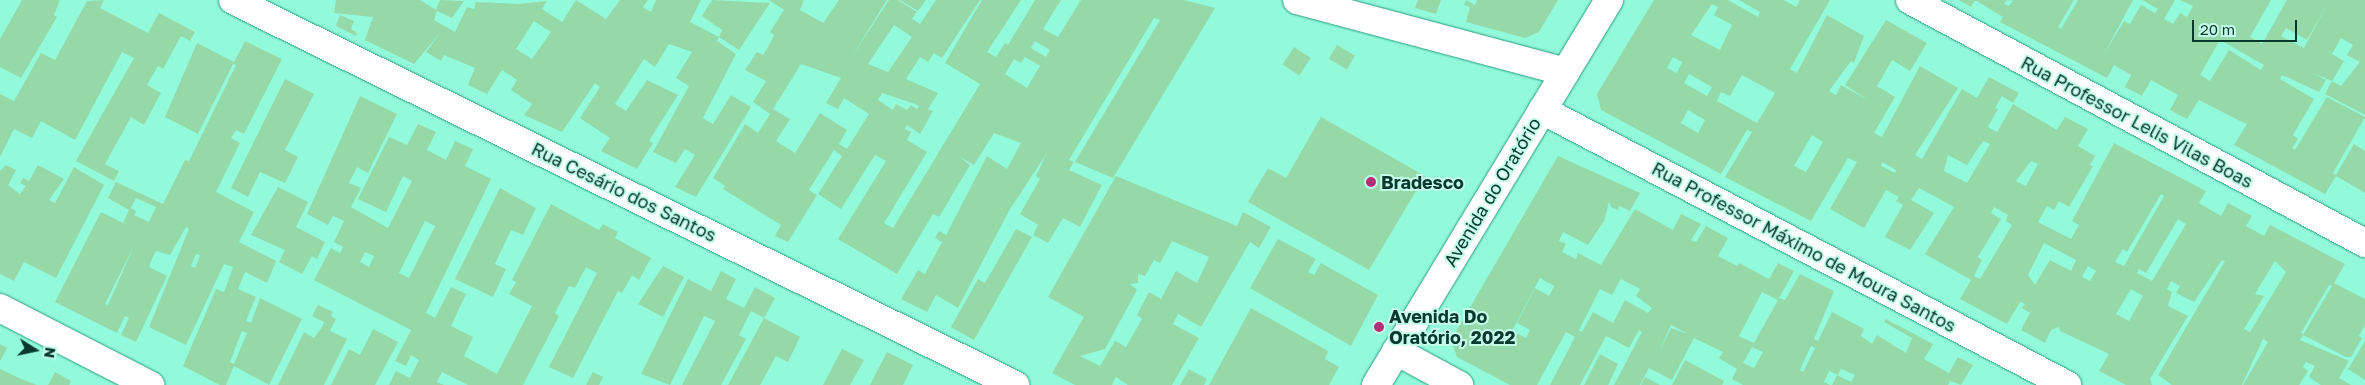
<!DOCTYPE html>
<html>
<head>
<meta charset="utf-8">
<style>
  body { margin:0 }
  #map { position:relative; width:2365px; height:385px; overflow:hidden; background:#92fadb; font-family:"Golos Text",sans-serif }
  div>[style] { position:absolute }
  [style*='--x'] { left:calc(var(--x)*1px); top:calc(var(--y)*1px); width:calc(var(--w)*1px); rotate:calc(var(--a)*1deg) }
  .building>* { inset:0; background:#96d9a9; transform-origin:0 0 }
  .roads { filter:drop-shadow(0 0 1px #2b9c81) drop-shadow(0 0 1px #2b9c81) }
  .minor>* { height:28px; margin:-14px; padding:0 14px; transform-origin:14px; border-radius:14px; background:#fff }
  .secondary>* { height:28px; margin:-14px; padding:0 14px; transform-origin:14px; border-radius:14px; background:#fff }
  .dots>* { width:14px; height:14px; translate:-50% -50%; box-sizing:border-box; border:2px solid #c4feeb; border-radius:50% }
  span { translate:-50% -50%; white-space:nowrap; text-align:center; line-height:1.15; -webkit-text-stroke:4px #c4feeb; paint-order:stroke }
  .street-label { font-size:18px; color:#09392d }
  .poi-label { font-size:18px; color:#09392d; font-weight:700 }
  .left { translate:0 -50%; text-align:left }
  .north { position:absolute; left:10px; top:325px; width:50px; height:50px; -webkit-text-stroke:4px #c4feeb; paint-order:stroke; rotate:100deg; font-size:14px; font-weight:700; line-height:20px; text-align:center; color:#09392d }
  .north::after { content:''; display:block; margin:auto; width:18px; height:22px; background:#09392d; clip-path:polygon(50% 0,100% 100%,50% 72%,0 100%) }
  .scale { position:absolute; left:2192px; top:20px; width:105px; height:22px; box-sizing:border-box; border:2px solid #09392d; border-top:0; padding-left:6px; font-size:15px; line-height:18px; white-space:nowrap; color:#09392d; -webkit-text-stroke:4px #c4feeb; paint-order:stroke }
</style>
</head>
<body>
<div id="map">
  <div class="building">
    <i style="clip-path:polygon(22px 0,60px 0,54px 15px,57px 17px,21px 78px,0 67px,0 39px)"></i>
    <i style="clip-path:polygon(104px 0,100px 8px,148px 33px,159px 13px,195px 32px,190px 41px,181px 36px,163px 69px,158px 66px,147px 85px,161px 93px,144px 125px,131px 117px,105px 164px,119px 171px,114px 181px,76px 161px,134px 58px,122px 52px,75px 140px,41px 121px,32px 138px,14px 129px,0 157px,0 94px,14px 101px,41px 53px,55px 60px,87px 1px)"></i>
    <i style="clip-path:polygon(evenodd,336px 0,420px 0,436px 10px,440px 0,464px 1px,452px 18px,437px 11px,434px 20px,455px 32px,467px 7px,474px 9px,476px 2px,519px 4px,547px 1px,542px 9px,562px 22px,576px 0,606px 19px,620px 0,648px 0,643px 7px,651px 12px,656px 0,701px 0,690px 22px,719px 37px,722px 30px,702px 16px,712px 0,770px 3px,739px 50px,719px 37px,717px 41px,736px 54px,703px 118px,713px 124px,731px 95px,751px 107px,696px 197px,675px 187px,695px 155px,685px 149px,676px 163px,653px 152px,689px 86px,676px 78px,692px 52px,669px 44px,655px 67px,644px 59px,615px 104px,626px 111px,647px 80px,678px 95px,649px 141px,653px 143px,637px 169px,601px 151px,610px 138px,580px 118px,600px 87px,595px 83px,562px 132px,524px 115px,532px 104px,511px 90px,517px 80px,502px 70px,487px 94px,468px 85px,475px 68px,444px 55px,441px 61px,426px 52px,440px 33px,414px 64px,365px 40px,373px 17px,334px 13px,336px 0,534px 21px,551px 32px,532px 59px,516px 49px,534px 21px)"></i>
    <i style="clip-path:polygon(evenodd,769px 0,804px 0,800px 10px,823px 23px,839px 0,887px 0,851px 58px,889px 0,898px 0,917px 12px,912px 19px,920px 24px,936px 0,980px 0,942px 58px,934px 53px,928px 62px,920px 57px,906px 79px,938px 93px,928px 109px,933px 111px,920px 134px,907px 125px,905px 129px,911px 132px,907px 140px,927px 152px,884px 223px,893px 228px,980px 84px,945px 63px,982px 0,1021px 0,987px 52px,996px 57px,1005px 43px,1008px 45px,1035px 0,1061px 0,1043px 29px,1058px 37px,1081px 0,1184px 0,1215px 8px,1113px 178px,1075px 162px,1160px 20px,1154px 18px,1069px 160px,1074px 162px,1069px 170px,1102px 185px,1080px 227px,1063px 218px,1048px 243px,1033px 235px,1038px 225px,1020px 214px,1040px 179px,1036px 176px,1047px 153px,1010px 209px,958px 308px,936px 295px,927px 312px,901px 299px,918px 270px,925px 274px,942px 242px,935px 238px,939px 231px,946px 235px,987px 156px,1007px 169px,1021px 143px,994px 133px,974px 165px,960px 157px,970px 165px,939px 217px,933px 214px,897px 274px,838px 239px,886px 161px,875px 155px,841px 209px,818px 194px,842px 156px,834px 150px,809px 190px,817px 195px,788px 242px,775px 236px,781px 225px,723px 189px,725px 186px,713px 178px,745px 124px,758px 133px,770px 114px,753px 102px,766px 81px,745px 70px,757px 52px,763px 55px,768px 47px,774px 35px,770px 32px,784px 10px,769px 0,894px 25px,912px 37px,888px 72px,868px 64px,894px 25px,769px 0,1035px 41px,1050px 50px,1046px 57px,1031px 48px,1035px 41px,769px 0,1025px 57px,1040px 66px,1027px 88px,1005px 74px,1014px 59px,1021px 63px,1025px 57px,769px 0,801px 64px,841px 78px,826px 103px,838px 109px,844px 98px,869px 114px,847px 149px,839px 144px,847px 130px,820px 113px,795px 153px,776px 141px,790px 119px,773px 109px,801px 64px,769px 0,882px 93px,915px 104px,919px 106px,917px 109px,911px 105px,907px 110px,896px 104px,893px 110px,878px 100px,882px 93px)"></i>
    <i style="clip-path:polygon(900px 0,926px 0,918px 11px)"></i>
    <i style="clip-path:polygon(1418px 0,1441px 0,1436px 14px,1415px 8px)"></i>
    <i style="clip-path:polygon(1466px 0,1475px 5px,1477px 0,1558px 0,1539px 32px,1525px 38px,1466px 22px,1470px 7px,1464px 5px)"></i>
    <i style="clip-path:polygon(evenodd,1654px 0,1728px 0,1758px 17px,1760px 12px,1739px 0,1784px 0,1796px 7px,1800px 0,1830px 0,1790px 69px,1797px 73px,1827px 15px,1864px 36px,1854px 63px,1851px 61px,1829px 91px,1836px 95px,1841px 85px,1868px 100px,1845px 85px,1886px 20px,1927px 43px,1910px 71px,1892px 60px,1877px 86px,1895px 97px,1874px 133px,1882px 137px,1920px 66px,1958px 88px,1915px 155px,1922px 159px,1962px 89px,1977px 98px,1989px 77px,2019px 93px,2013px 103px,2002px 96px,1995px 108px,1998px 109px,1988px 127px,1997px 132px,2013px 104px,2057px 130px,2065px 117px,2088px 129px,2078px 146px,2095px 156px,2090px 165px,2093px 166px,2069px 207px,2059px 201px,2054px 210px,2047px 206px,2038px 222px,2071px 239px,2079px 225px,2072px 221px,2114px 143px,2206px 191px,2199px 203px,2221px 216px,2228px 203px,2252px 216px,2246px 226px,2264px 236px,2270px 225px,2345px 264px,2334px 283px,2365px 299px,2365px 325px,2359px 336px,2362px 338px,2351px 357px,2346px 357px,2303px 335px,2332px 286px,2329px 285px,2301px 333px,2304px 334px,2300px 340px,2349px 361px,2339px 378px,2351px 385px,2321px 385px,2309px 377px,2315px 366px,2306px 362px,2303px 367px,2308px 371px,2299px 385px,2243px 385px,2268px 342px,2263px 339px,2242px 385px,2172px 385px,2158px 375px,2225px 261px,2222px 260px,2194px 302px,2176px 293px,2180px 286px,2171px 281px,2167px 289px,2172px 292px,2168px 306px,2188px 316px,2150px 379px,2152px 385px,2126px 385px,2099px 371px,2109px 354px,2060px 331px,2059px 327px,2051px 330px,2045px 343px,2021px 330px,2030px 313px,2022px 308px,2025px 304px,2020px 302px,2007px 324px,1960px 299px,1971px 280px,1925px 254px,1954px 207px,1919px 188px,1911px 200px,1934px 213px,1910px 250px,1885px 237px,1903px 205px,1896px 201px,1899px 197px,1886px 190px,1864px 228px,1830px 209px,1857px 162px,1848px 158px,1811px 221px,1725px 177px,1752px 132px,1747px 130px,1721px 174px,1601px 110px,1597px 94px,1654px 0,1712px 4px,1718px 7px,1714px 15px,1732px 25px,1720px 50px,1691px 35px,1712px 4px,1654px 0,1673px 57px,1682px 62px,1677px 73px,1667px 68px,1673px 57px,1654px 0,1689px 74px,1712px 87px,1707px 96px,1684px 83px,1689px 74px,1654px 0,1742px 75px,1775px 93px,1757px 123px,1717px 101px,1721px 92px,1730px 96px,1742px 75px,1654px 0,1688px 110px,1705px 120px,1698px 133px,1681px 123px,1688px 110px,1654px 0,1812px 135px,1823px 142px,1806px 172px,1794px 166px,1812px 135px,1654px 0,1983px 141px,1990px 144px,1967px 183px,1944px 171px,1948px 155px,1967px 165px,1983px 141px,1654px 0,2031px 161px,2038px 164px,2026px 186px,2016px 181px,2031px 161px,1654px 0,1882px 162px,1896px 170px,1895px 173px,1881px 166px,1882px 162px,1654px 0,2161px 194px,2164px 196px,2124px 266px,2115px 262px,2123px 249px,2127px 252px,2161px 194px,1654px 0,1994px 207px,2008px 215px,2006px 221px,2012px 225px,1980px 279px,1974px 276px,1982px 260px,1978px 257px,2001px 219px,1991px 213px,1994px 207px,1654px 0,2178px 219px,2186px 224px,2152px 281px,2137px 273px,2139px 269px,2146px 273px,2178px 219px,1654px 0,2044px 243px,2076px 260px,2071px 271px,2050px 260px,2035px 285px,2028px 275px,2044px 243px,1654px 0,2275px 261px,2286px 272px,2250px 332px,2244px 329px,2264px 296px,2255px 294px,2275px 261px,1654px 0,2088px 266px,2096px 271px,2090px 281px,2082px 277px,2088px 266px,1654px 0,2131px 289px,2143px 296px,2129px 321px,2116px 314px,2131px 289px)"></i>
    <i style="clip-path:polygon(evenodd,1959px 0,2007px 0,2004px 4px,2009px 6px,2013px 0,2074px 0,2058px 27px,2061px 29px,2078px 0,2133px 0,2104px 54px,2124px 21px,2130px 24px,2141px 5px,2155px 13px,2158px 9px,2142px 0,2175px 0,2164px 19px,2173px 24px,2180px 13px,2187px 17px,2193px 6px,2180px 0,2271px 0,2250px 37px,2262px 44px,2287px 0,2365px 0,2365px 115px,2325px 94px,2332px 81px,2341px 86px,2360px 62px,2347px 55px,2353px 45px,2341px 38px,2332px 54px,2344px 61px,2332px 81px,2313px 73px,2326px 80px,2319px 92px,2282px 75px,2280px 79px,2314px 99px,2293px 135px,2298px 139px,2292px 148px,2295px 150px,2327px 97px,2365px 117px,2333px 173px,2336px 175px,2354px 144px,2365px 151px,2365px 193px,2336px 176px,2325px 194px,2234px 145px,2247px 124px,2238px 120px,2199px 100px,2187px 119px,2170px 110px,2178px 95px,2151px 80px,2142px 96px,2125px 87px,2131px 75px,2114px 65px,2107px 78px,2000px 22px,2003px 17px,1975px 0,1971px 7px,1959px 0,2327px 5px,2304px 48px,2281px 36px,2286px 28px,2307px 40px,2327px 5px,1959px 0,2220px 40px,2264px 65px,2261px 70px,2229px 50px,2210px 81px,2200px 75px,2220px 40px)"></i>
    <i style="clip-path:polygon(340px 15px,354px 21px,351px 29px,357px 33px,356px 36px,336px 26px)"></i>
    <i style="clip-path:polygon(evenodd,245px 41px,282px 59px,244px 134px,236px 130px,231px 138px,240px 143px,216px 192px,254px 212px,239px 242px,276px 261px,267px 283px,245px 272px,238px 289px,256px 297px,246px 321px,251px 323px,260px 298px,302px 319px,269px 385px,234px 366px,226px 385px,220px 385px,183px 366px,216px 289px,224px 292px,233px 267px,224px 264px,186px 345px,149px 327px,189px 229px,186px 227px,170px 255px,156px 251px,151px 261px,149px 267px,167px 276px,136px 342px,121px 335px,129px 318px,125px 316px,117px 333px,55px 302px,101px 212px,123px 223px,129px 210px,108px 198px,116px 182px,163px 204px,185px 160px,189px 161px,236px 65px,233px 64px,198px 134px,165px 117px,197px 43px,234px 62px,245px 41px,136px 198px,156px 207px,149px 222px,134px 215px,136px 211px,131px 208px,136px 198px,245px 41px,133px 248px,108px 305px,105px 304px,133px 248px,245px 41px,196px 254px,200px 255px,195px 268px,191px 266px,196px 254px,245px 41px,242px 331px,247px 333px,234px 364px,230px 362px,242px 331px)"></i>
    <i style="left:1337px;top:45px;width:21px;height:16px;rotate:31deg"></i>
    <i style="left:1294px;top:47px;width:20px;height:21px;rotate:33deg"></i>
    <i style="clip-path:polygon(285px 79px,314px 94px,285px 150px,298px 157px,285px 183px,260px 172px,248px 197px,231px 188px)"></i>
    <i style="clip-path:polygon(evenodd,360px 96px,397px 114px,368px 173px,357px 167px,349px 183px,361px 188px,351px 207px,388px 228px,412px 181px,403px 176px,386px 212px,358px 199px,389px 137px,407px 145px,418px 124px,436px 132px,427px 150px,446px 160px,455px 141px,473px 149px,465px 166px,491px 179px,426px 313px,435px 318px,451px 287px,466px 294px,451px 326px,473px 337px,464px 356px,497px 374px,532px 306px,509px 294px,516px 282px,512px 280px,551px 204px,599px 230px,603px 224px,618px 232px,615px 238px,651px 258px,639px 280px,632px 275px,622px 293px,618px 291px,573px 378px,549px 367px,597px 273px,586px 267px,575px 288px,569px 286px,555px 313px,559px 316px,523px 385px,468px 385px,442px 372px,437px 382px,444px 385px,389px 385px,396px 371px,410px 378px,419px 360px,411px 355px,406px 366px,395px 361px,411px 330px,314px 280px,331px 248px,340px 253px,343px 247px,334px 242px,344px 221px,333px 216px,328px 225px,307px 214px,360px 96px,425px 221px,435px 226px,409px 278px,399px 273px,425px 221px,360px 96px,365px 252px,374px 256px,369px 267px,360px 262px,365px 252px)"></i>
    <i style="clip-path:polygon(1321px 117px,1425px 176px,1369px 270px,1248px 202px,1268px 168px,1286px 178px)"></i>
    <i style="clip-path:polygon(evenodd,1558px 156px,1640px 193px,1630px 211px,1619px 206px,1618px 210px,1611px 207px,1609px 202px,1604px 221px,1588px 245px,1563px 232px,1559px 241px,1566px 244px,1562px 252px,1576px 259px,1578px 253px,1601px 265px,1635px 209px,1673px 230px,1681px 214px,1701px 224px,1691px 240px,1696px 242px,1706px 226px,1728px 238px,1718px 256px,1737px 266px,1739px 263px,1769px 279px,1778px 263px,1794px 271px,1779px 298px,1785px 300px,1800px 274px,1834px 291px,1814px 339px,1818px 341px,1832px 312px,1864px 329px,1861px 336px,1872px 344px,1877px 335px,1906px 353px,1912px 338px,1884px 322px,1886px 319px,1933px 344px,1924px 359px,1949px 373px,1958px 357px,1973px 365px,1961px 385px,1950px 381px,1948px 385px,1832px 385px,1837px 375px,1851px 382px,1855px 375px,1841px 369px,1838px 375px,1829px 371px,1824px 382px,1830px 385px,1743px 385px,1732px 379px,1737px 369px,1719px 358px,1723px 352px,1694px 338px,1672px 380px,1649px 368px,1640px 385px,1614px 385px,1642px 332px,1639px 330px,1629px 348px,1606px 336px,1580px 385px,1550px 385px,1575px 337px,1566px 332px,1537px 385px,1510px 385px,1457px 357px,1451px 340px,1558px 156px,1540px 278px,1554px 286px,1549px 296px,1535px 288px,1517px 323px,1530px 330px,1526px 338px,1512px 331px,1501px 352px,1540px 278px,1558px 156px,1621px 279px,1640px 289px,1636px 296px,1652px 308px,1648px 313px,1625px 300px,1613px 323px,1593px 312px,1582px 332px,1579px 330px,1600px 289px,1612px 295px,1621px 279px,1558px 156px,1762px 292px,1778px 300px,1754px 343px,1739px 336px,1762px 292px,1558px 156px,1671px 325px,1688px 334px,1671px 328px,1659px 351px,1671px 325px,1558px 156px,1811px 346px,1815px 348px,1803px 372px,1800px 370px,1811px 346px,1558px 156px,1752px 347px,1763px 352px,1754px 368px,1743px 363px,1752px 347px)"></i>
    <i style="clip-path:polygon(6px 165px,16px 170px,8px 185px,20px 194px,26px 186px,20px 183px,23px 178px,29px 181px,38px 165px,64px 179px,49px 200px,55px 203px,74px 167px,104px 185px,56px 278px,24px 262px,14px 281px,0 274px,0 171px)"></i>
    <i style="clip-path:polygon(evenodd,1116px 176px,1237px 226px,1243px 212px,1271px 227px,1259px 248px,1250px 242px,1201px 327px,1178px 314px,1173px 324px,1199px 338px,1172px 385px,1128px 385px,1116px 377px,1112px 385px,1075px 385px,1052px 373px,1084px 317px,1048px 297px,1116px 176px,1172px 241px,1209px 257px,1197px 283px,1176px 271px,1161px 299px,1149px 292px,1137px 315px,1142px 319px,1126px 347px,1115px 341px,1100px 366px,1080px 356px,1105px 349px,1137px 290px,1130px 284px,1138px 283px,1138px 274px,1145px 276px,1154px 260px,1160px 263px,1172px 241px)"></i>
    <i style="clip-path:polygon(278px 187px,308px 202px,296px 227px,325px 242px,317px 259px,312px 256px,302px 274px,279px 262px,285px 250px,251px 235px)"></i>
    <i style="clip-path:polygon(500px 188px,536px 208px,523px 235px,511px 230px,495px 264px,506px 269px,493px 297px,455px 279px)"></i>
    <i style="clip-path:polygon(1016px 229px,1032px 237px,974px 340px,951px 327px,978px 279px,985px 283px)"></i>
    <i style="clip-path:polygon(1278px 239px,1316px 259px,1308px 272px,1314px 275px,1321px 263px,1378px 295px,1351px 346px,1250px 288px)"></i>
    <i style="clip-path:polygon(663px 266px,684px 277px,663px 317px,638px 304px)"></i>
    <i style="clip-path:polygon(721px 271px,736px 279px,726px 299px,744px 308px,755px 287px,775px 298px,764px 318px,800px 337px,788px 362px,776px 356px,760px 385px,728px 385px,764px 318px,751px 311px,739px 335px,746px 339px,721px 385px,682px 385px,715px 321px,704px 316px,670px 385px,641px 374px,688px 279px,711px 291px)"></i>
    <i style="clip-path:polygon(318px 305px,333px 312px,331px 316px,336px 319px,330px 331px,347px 339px,324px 385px,278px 385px,304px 332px,314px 338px,322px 327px,324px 322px,312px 316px)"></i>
    <i style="clip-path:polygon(1251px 308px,1328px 351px,1325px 359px,1339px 367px,1329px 385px,1209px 385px)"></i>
    <i style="clip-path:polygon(373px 329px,398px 342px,375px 385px,331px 385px,349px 349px,360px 355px)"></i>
    <i style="clip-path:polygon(2365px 341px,2365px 380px,2348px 369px)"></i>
    <i style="clip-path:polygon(0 344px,7px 348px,0 361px)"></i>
    <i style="clip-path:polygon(842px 349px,864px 360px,850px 385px,823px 385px)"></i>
    <i style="clip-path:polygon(887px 352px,913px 365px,903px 385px,870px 385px)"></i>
    <i style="clip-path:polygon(1600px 354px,1618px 364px,1608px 385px,1584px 385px)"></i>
    <i style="clip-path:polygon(1685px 360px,1724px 381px,1722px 385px,1672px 385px)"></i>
    <i style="clip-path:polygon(0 369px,19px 378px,37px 385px,0 385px)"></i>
    <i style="clip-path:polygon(1189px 369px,1207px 379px,1204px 385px,1180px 385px)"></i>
    <i style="clip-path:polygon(55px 372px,71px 381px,69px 385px,48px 385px)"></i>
    <i style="clip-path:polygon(593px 372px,603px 377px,599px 385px,586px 385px)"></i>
    <i style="clip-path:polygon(1645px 377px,1660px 385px,1641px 385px)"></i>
  </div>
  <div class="roads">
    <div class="minor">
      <i style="--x:233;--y:0;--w:872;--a:26.21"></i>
      <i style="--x:1297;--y:0;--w:278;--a:15"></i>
      <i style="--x:1910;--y:0;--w:516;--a:28.11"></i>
      <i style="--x:1542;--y:110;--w:593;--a:27.65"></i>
      <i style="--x:0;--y:308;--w:169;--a:27.2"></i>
      <i style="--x:1396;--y:351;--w:72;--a:28.4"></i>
    </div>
    <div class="secondary">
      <i style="--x:1376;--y:385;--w:450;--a:-58.8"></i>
    </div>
  </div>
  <div class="dots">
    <i style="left:1371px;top:182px;background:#b42f75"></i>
    <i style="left:1379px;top:327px;background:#b42f75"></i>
  </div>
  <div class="street-label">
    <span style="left:2137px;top:122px;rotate:28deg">Rua Professor Lelis Vilas Boas</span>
    <span style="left:624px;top:192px;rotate:26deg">Rua Cesário dos Santos</span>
    <span style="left:1492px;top:192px;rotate:-59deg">Avenida do Oratório</span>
    <span style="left:1804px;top:247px;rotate:28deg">Rua Professor Máximo de Moura Santos</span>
  </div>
  <div class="poi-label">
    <span class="left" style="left:1381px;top:182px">Bradesco</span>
    <span class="left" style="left:1389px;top:327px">Avenida Do<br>Oratório, 2022</span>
  </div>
  <div class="north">N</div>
  <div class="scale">20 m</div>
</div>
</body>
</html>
